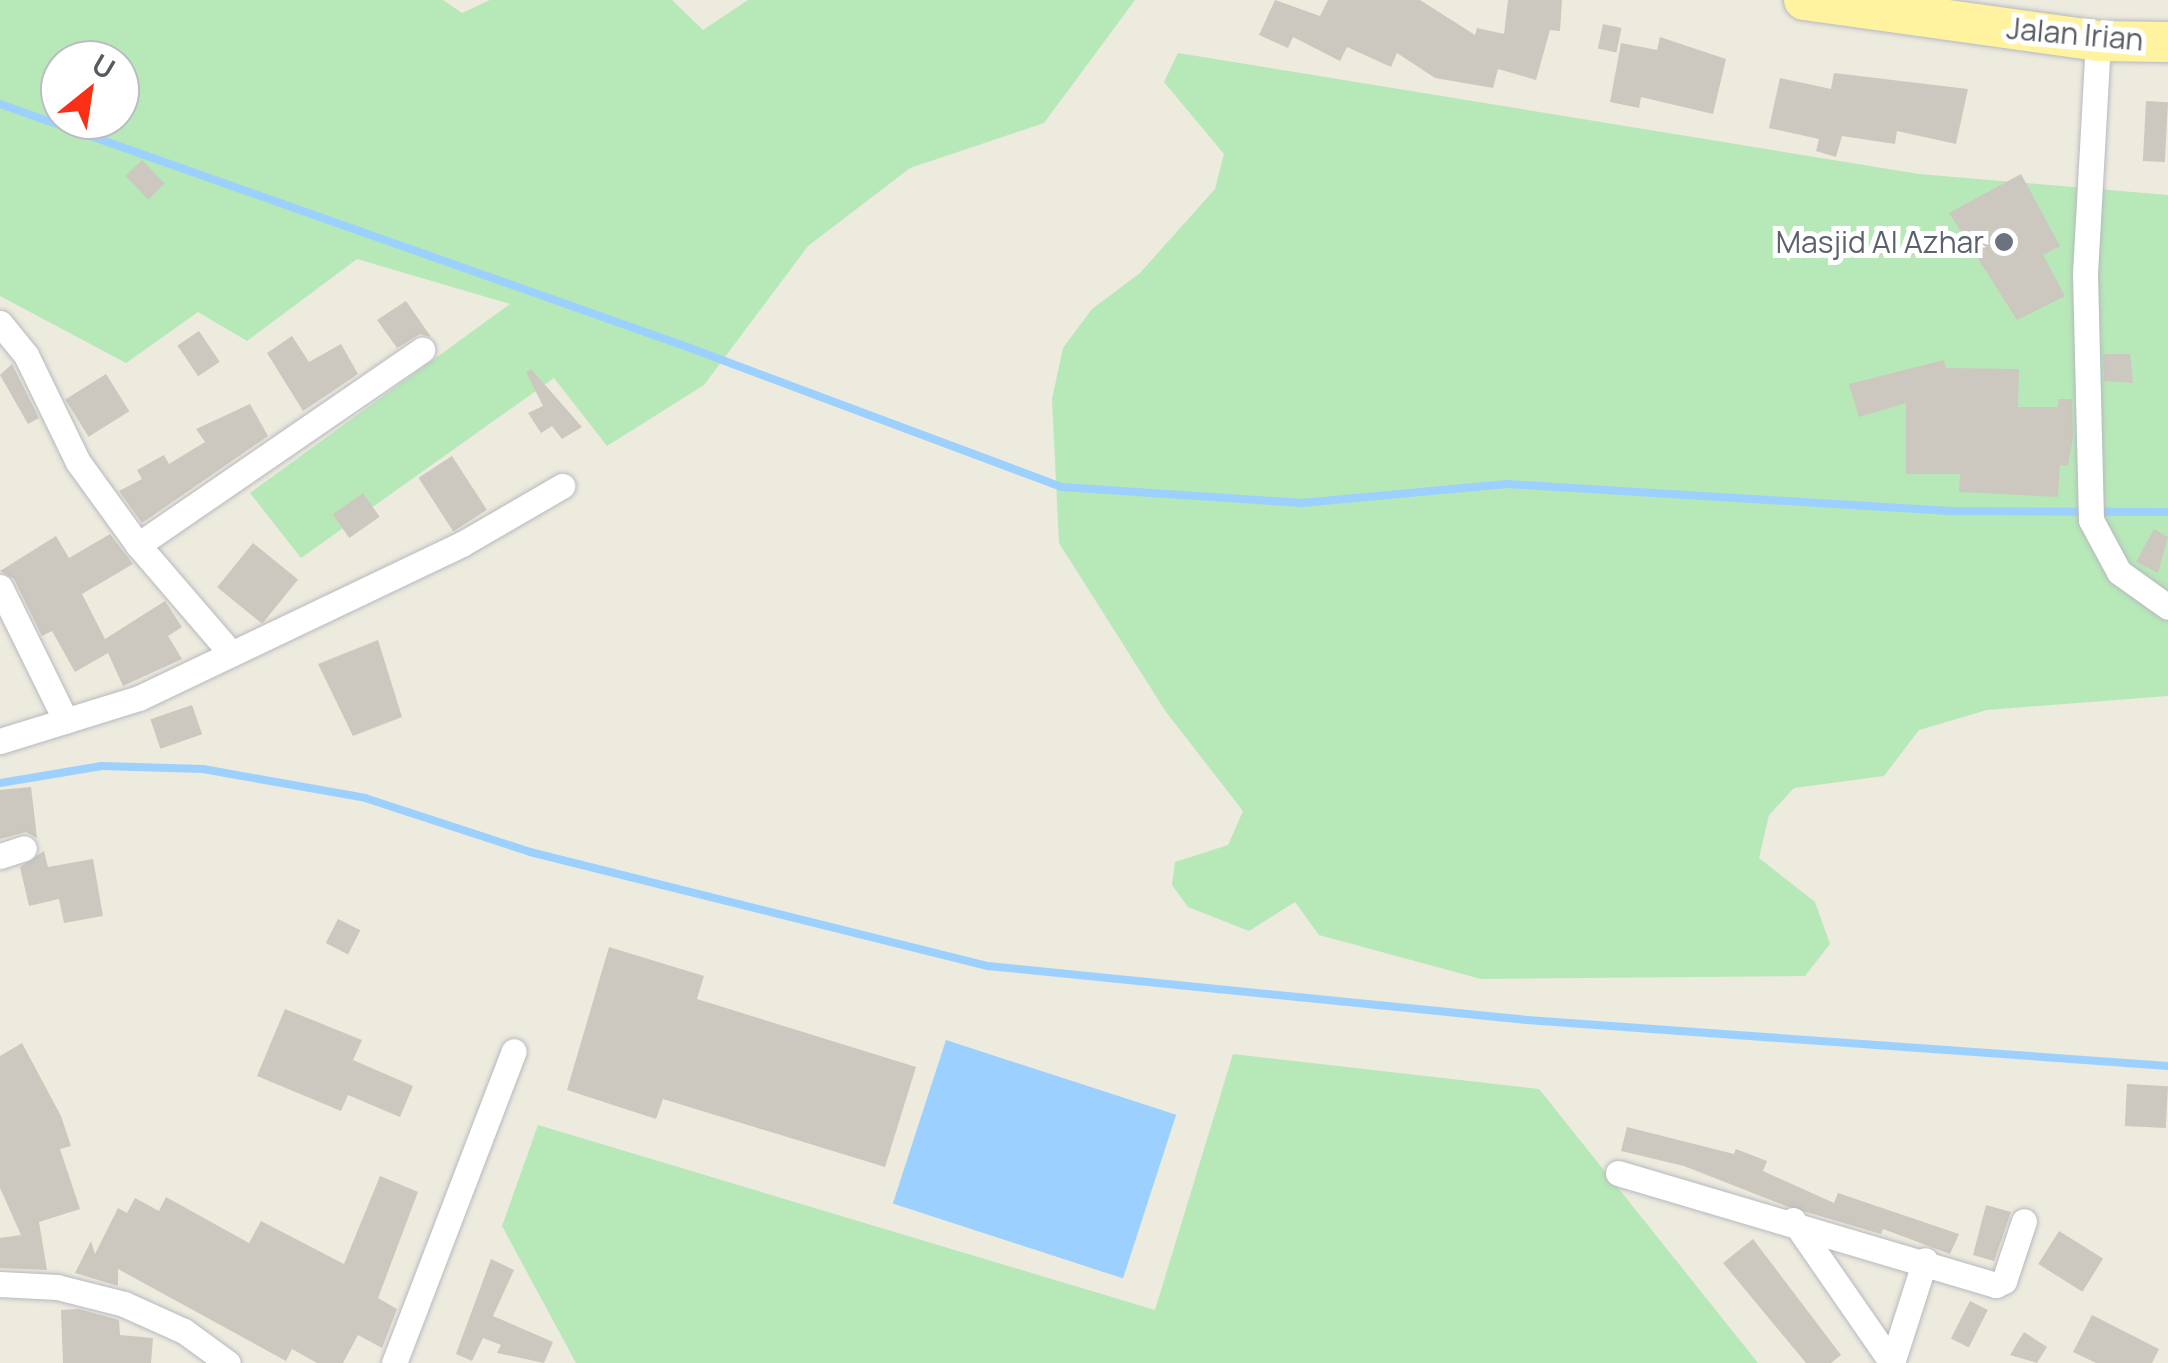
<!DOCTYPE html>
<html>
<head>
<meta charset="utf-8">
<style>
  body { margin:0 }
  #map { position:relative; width:2168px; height:1363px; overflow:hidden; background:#edeade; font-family:Manrope,sans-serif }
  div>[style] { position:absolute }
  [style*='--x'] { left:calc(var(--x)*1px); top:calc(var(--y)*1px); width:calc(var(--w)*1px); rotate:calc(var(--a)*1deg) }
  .green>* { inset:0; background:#b7e8b8 }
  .water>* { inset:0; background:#9bd0ff; transform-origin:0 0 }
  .stream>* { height:8px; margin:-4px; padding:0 4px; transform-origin:4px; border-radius:4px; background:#9bd0ff }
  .building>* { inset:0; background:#ccc8bf; transform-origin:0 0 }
  .roads { filter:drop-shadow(0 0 2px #b6b9bf) drop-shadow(0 0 2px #b6b9bf) }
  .street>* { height:25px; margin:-12.5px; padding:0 12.5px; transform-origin:12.5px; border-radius:12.5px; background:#fff }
  .primary>* { height:40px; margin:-20px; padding:0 20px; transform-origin:20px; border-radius:20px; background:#fff3a0 }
  .dots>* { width:28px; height:28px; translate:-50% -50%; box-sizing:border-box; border:5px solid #fff; border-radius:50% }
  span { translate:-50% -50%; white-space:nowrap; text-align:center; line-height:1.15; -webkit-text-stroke:10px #fff; paint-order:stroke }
  .street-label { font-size:30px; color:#575b61 }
  .worship-label { font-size:30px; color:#5b616d }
  .right { translate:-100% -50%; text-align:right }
  .north { position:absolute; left:40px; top:40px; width:100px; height:100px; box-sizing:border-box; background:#fff; border:2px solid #bcbdc0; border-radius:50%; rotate:30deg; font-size:28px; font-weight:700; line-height:40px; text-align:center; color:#575b61 }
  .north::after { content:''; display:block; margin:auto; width:35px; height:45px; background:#fb2f15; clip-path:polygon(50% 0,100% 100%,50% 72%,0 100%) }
</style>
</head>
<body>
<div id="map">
  <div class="green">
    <i style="clip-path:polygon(evenodd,0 0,443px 0,462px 13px,490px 0,672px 0,703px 30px,748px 0,1135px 0,1044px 123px,910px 168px,808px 246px,704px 385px,607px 446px,554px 378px,301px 558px,250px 493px,510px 304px,357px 259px,247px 341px,198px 312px,126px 363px,0 296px,0 0,60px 60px,120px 60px,120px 120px,60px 120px,60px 60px)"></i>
    <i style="clip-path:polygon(1178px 53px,1919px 174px,2168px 195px,2168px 696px,1987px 710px,1919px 730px,1884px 776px,1794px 788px,1769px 815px,1759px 858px,1815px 902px,1830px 944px,1805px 976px,1481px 979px,1319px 935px,1295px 902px,1249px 931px,1188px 907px,1172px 885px,1175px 862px,1228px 845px,1243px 811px,1166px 712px,1059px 543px,1052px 399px,1063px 348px,1092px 309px,1140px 273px,1215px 189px,1224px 154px,1164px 82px)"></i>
    <i style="clip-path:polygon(1233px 1054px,1539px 1089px,1758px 1363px,576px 1363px,502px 1226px,538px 1125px,1155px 1310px)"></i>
  </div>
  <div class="water">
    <i style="left:946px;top:1040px;width:242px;height:172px;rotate:18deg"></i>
  </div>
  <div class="stream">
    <i style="--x:0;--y:104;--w:732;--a:19.47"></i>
    <i style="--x:690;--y:348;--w:396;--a:20.5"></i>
    <i style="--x:1061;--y:487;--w:242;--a:3.8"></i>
    <i style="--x:1302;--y:503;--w:206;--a:-5.3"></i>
    <i style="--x:1507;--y:484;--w:448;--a:3.5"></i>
    <i style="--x:1954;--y:511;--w:214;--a:0.3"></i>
    <i style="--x:0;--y:783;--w:103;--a:-9.5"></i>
    <i style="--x:102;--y:766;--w:101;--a:1.7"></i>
    <i style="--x:203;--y:769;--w:165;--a:10.1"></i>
    <i style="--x:365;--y:798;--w:174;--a:18.1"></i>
    <i style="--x:530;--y:852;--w:472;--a:14"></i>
    <i style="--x:988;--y:966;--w:542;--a:5.72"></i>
    <i style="--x:1527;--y:1020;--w:643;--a:4.1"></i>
  </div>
  <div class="building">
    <i style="clip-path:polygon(1275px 0,1320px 16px,1328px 0,1420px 0,1475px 35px,1477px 28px,1504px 34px,1508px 0,1562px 0,1560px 31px,1550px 30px,1536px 80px,1498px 69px,1493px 88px,1435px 78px,1397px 53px,1391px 67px,1347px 47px,1340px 61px,1293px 37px,1288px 48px,1259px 35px)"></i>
    <i style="left:1603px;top:24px;width:19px;height:25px;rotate:12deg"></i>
    <i style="clip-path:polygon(1660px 37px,1726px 59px,1713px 114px,1641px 97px,1639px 108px,1610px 102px,1621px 43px,1657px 50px)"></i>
    <i style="clip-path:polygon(1834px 73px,1968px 89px,1956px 144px,1897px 131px,1895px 144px,1842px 136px,1836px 157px,1816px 151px,1819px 139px,1769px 128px,1780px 78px,1831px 89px)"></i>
    <i style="left:2146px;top:101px;width:22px;height:60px;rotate:3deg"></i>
    <i style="left:142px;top:160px;width:33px;height:23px;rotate:46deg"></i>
    <i style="clip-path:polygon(2021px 174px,2060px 246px,2043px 255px,2065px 296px,2017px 320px,1949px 213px)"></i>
    <i style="clip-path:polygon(406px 301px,431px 337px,420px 334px,397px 348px,377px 320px)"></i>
    <i style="left:199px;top:331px;width:37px;height:26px;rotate:56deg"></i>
    <i style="clip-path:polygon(292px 336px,309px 362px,341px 344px,358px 374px,303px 411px,267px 353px)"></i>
    <i style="clip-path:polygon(2103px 354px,2130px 354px,2133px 383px,2104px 381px)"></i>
    <i style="clip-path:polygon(1944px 360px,1946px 368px,2019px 369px,2018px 407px,2058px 407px,2058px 399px,2072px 399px,2073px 437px,2068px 466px,2060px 465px,2058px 497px,1959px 492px,1960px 474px,1906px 474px,1906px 403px,1859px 417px,1849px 384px)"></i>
    <i style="clip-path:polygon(12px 364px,39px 418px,28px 424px,0 375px)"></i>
    <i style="clip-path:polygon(531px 369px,582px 427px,562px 439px,552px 426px,541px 433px,528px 413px,543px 406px,526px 372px)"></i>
    <i style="left:106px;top:374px;width:44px;height:48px;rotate:58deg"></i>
    <i style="clip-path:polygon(250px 404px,268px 436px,142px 523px,119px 491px,142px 479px,137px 470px,164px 455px,169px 464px,205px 442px,196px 429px)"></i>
    <i style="left:452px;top:456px;width:64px;height:40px;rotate:57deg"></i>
    <i style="left:363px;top:493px;width:29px;height:37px;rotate:55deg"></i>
    <i style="clip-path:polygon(2154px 529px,2168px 537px,2158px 573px,2136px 562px)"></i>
    <i style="clip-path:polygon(110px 534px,133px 564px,82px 594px,105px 639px,165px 601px,182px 627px,168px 636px,182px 659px,123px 686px,108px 653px,75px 672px,52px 631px,42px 636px,14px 579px,0 571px,56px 536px,69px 558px)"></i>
    <i style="left:253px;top:543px;width:58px;height:57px;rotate:39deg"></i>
    <i style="clip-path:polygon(378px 640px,402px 717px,353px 736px,318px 664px)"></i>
    <i style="left:192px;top:705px;width:31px;height:44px;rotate:71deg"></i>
    <i style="clip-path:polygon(31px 787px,37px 838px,26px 832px,0 839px,0 790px)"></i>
    <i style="clip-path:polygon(44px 851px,48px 867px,93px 859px,103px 916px,64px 923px,59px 899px,29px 906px,20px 867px)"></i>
    <i style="left:338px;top:919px;width:25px;height:27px;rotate:27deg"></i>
    <i style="clip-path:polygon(609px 947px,704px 976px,697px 999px,916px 1067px,885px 1167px,663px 1099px,656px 1119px,567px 1090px)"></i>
    <i style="clip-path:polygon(285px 1009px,362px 1040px,353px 1060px,413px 1086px,400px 1117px,348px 1095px,341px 1111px,257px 1076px)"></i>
    <i style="clip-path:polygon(22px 1043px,61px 1116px,71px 1146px,60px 1149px,80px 1209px,39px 1222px,47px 1270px,0 1268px,0 1238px,21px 1235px,0 1188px,0 1056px)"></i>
    <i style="left:2127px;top:1084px;width:41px;height:42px;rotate:3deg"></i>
    <i style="clip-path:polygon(1627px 1127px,1734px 1154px,1736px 1149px,1767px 1161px,1763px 1171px,1834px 1203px,1838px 1193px,1959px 1234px,1950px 1254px,1883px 1229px,1881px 1234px,1786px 1206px,1684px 1166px,1621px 1151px)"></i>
    <i style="clip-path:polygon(380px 1176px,418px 1192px,378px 1298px,397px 1309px,382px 1348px,358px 1335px,343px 1363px,317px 1363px,292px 1349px,286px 1361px,118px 1269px,118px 1286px,75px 1273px,91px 1241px,95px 1254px,118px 1208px,127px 1213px,135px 1198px,159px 1211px,166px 1197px,249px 1243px,261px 1221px,344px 1264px)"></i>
    <i style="clip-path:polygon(1986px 1205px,2011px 1212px,1994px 1261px,1973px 1255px)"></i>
    <i style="left:2059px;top:1231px;width:52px;height:39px;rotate:32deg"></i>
    <i style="clip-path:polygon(1753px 1239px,1841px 1355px,1831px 1363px,1806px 1363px,1723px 1263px)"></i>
    <i style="clip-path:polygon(491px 1259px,514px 1270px,493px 1316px,553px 1342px,544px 1363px,497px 1353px,501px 1345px,483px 1338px,472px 1361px,456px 1354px)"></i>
    <i style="left:1970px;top:1301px;width:20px;height:42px;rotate:27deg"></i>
    <i style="clip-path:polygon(79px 1309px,119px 1320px,120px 1335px,153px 1338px,151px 1363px,63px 1363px,61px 1310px)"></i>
    <i style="clip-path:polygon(2092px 1315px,2159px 1349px,2152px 1363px,2096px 1363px,2073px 1352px)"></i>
    <i style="clip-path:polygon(2024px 1332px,2047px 1347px,2037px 1363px,2010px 1355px)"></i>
  </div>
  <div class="roads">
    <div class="street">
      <i style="--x:2098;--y:41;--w:233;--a:93.2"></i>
      <i style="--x:2085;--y:274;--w:246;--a:88.6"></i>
      <i style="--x:2091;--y:520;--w:59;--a:61.7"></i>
      <i style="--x:2119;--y:572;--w:60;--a:35.5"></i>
      <i style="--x:0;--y:323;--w:41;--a:50.9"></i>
      <i style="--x:26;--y:355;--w:119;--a:64.1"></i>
      <i style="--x:78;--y:462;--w:102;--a:54.1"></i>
      <i style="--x:0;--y:587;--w:149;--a:63.8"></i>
      <i style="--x:230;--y:652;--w:141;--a:-130.7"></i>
      <i style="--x:138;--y:545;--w:345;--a:-34.5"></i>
      <i style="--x:0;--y:741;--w:145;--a:-17.2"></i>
      <i style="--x:139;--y:698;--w:358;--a:-25.5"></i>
      <i style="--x:462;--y:544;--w:116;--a:-30.1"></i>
      <i style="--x:0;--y:856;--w:25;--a:-18"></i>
      <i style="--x:1618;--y:1173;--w:394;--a:16.5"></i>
      <i style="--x:1996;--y:1285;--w:9;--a:-27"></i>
      <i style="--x:2004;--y:1281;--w:63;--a:-71.6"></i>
      <i style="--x:1793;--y:1220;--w:174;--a:55.3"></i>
      <i style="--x:0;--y:1284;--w:57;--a:3"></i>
      <i style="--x:57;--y:1287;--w:69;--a:14.2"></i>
      <i style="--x:124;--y:1304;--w:66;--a:24.2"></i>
      <i style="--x:184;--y:1331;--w:54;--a:36"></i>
      <i style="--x:394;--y:1363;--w:334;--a:-69"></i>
      <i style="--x:1892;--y:1363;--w:108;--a:-72.2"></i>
    </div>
    <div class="primary">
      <i style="--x:1804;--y:0;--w:297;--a:7.9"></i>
      <i style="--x:2098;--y:41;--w:70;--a:0.8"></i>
    </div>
  </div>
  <div class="dots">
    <i style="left:2004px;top:242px;background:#6b7280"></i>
  </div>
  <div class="street-label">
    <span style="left:2075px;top:34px;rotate:5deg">Jalan Irian</span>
  </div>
  <div class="worship-label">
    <span class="right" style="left:1984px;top:242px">Masjid Al Azhar</span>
  </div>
  <div class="north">U</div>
</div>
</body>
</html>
